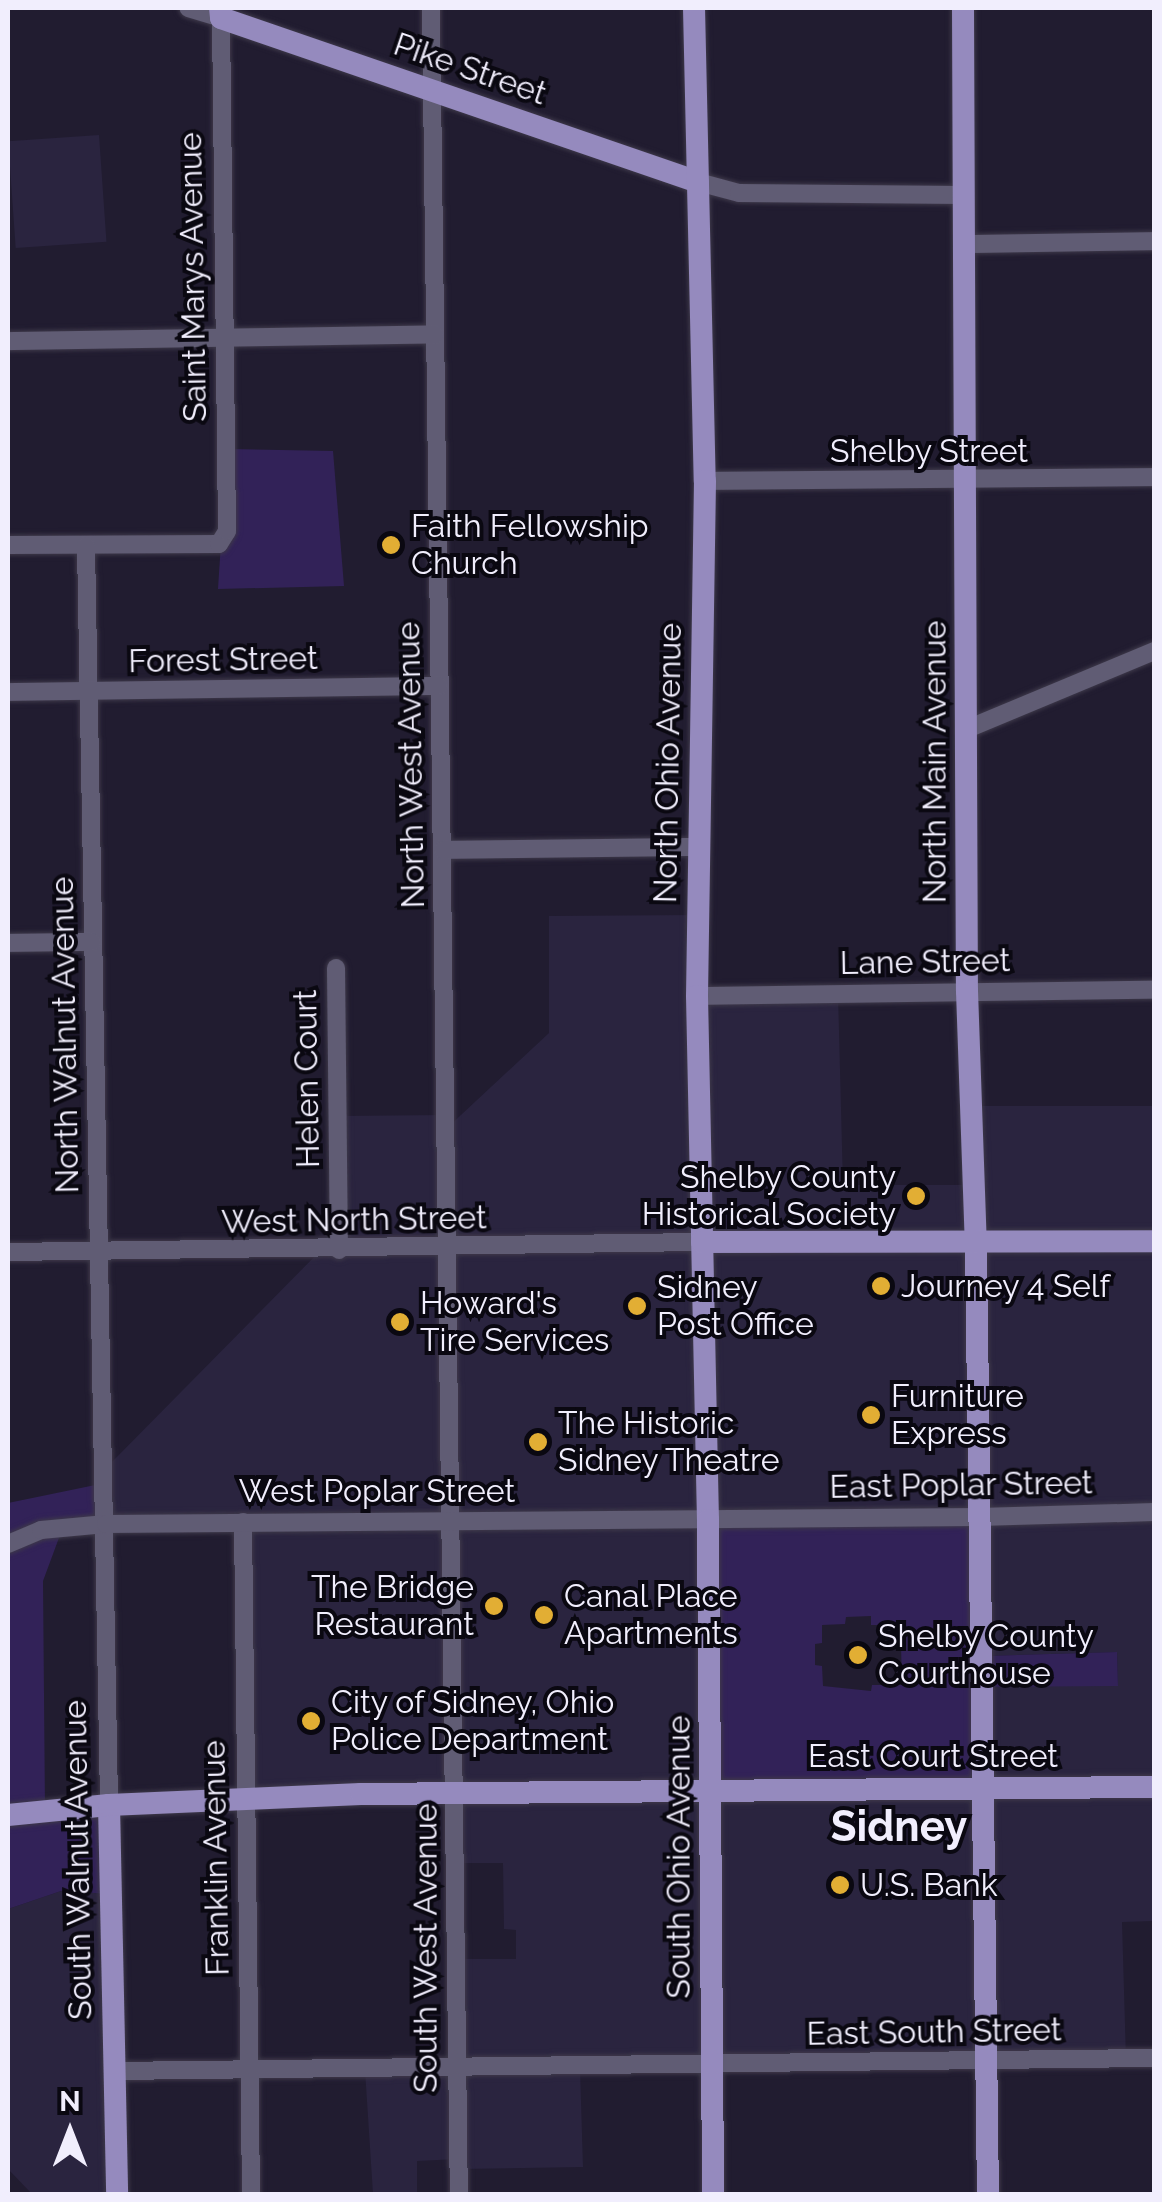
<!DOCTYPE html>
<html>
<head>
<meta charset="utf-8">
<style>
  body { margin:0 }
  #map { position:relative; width:1162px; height:2202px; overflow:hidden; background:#211c30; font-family:Raleway,sans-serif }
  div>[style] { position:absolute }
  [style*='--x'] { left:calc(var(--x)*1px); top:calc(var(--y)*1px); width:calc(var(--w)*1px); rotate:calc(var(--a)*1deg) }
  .built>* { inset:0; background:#2a243f; transform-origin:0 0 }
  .green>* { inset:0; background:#322258 }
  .roads { filter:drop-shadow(0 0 2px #3e394a) drop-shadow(0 0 2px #3e394a) }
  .minor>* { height:18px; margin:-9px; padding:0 9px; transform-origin:9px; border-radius:9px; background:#605c74 }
  .major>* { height:22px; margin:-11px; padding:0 11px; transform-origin:11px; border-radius:11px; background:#958abe }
  .dots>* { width:28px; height:28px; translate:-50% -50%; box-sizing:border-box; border:5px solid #0a0811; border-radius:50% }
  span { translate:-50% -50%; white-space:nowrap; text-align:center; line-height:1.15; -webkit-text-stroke:8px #0a0811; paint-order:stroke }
  .street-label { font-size:32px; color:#f1eefd }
  .poi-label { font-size:32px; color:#f1eefd }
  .left { translate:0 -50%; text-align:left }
  .right { translate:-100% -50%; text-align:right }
  .district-label { font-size:42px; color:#f1eefd; font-weight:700 }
  .frame { position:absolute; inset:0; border:10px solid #f1eefd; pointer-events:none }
  .north { position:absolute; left:20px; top:2082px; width:100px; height:100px; -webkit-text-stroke:8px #0a0811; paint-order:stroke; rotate:0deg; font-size:28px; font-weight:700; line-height:40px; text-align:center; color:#f1eefd }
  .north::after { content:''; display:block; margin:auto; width:35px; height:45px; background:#f1eefd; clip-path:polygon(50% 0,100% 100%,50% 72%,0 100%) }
</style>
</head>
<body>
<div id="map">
  <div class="built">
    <i style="left:99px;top:135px;width:107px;height:91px;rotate:86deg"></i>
    <i style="clip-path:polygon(evenodd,698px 915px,697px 996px,838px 993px,843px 1185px,975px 1185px,974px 1106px,1154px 1106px,1154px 1921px,1122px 1922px,1126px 2059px,580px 2069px,583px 2167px,458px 2169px,458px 2159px,417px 2161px,417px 2194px,373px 2194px,365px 2070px,456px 2069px,455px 1959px,516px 1959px,516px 1930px,504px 1929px,503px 1863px,455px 1863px,455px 1795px,246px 1797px,243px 1522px,106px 1524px,105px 1469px,321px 1250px,339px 1249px,339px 1116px,446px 1115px,447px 1128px,549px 1033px,549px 916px,698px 915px,709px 1520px,982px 1656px,1117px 1652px,1118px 1685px,983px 1687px,712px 1790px,709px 1520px)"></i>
    <i style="clip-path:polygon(61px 1891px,111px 1894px,117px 2194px,32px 2194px,8px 2169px,8px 1909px)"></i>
  </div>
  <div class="green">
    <i style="clip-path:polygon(227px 449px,333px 451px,344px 586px,218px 589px)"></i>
    <i style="clip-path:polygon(105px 1483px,106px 1524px,63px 1527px,43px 1581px,45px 1810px,109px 1805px,111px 1894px,61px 1891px,8px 1909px,8px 1503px)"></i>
    <i style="clip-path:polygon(evenodd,979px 1517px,983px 1656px,1117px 1652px,1118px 1686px,983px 1687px,984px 1789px,712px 1790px,708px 1520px,979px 1517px,871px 1616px,871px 1625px,896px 1625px,890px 1645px,901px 1645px,902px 1685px,872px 1685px,871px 1691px,823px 1686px,822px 1666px,815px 1665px,815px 1644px,822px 1643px,822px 1625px,845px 1624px,846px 1617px,871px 1616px)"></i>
  </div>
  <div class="roads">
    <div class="minor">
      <i style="--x:431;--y:8;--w:2186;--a:89.27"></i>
      <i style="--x:698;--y:182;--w:42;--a:15"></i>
      <i style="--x:739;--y:193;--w:224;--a:0.5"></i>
      <i style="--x:965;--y:244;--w:189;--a:-0.9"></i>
      <i style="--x:8;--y:341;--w:427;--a:-0.9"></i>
      <i style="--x:705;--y:481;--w:449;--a:-0.5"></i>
      <i style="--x:8;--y:545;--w:211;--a:-0.3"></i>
      <i style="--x:219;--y:544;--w:15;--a:-58"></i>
      <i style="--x:227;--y:531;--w:513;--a:-90.67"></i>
      <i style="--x:221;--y:18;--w:34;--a:-163"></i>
      <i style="--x:86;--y:546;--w:1259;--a:88.95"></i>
      <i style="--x:8;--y:692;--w:431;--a:-0.8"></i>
      <i style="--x:967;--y:729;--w:203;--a:-22.6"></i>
      <i style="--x:443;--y:850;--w:256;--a:-0.7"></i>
      <i style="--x:8;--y:943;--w:84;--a:-0.7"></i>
      <i style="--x:336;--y:968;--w:282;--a:89.4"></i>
      <i style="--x:697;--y:996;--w:457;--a:-0.8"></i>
      <i style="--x:8;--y:1252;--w:694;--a:-0.83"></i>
      <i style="--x:243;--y:1522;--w:672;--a:89.32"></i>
      <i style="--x:8;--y:1544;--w:36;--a:-23"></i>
      <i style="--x:41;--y:1530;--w:65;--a:-5.3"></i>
      <i style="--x:106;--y:1524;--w:873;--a:-0.46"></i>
      <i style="--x:979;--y:1517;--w:175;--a:-1.6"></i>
      <i style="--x:114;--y:2071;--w:1040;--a:-0.72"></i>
    </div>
    <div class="major">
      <i style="--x:220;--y:8;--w:10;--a:84"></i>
      <i style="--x:221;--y:18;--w:504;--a:18.97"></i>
      <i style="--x:694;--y:8;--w:473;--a:88.7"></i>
      <i style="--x:705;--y:481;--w:515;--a:90.89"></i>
      <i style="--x:697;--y:996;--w:524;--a:88.8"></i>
      <i style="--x:708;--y:1520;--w:674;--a:89.57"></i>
      <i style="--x:963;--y:8;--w:983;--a:89.77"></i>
      <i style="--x:967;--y:991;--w:252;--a:88"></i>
      <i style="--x:976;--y:1243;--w:951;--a:89.28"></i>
      <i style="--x:702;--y:1242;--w:452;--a:-0.1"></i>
      <i style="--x:109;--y:1805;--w:389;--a:88.8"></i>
      <i style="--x:8;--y:1815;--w:101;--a:-5.7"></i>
      <i style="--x:109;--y:1805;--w:252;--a:-2.5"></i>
      <i style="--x:361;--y:1794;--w:793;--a:-0.51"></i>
    </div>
  </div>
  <div class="dots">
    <i style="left:391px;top:545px;background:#e2ae34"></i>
    <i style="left:916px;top:1196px;background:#e2ae34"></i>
    <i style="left:881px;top:1286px;background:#e2ae34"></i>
    <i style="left:637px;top:1306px;background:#e2ae34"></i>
    <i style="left:400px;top:1322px;background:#e2ae34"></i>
    <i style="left:871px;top:1415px;background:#e2ae34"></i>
    <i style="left:538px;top:1442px;background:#e2ae34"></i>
    <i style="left:494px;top:1606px;background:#e2ae34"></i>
    <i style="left:544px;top:1615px;background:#e2ae34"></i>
    <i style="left:858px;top:1655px;background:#e2ae34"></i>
    <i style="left:311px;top:1721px;background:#e2ae34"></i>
    <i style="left:840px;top:1885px;background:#e2ae34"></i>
  </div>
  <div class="street-label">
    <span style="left:470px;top:69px;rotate:19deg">Pike Street</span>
    <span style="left:193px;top:277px;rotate:-91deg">Saint Marys Avenue</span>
    <span style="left:929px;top:451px">Shelby Street</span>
    <span style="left:223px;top:660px;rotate:-1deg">Forest Street</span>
    <span style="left:935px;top:762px;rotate:-90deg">North Main Avenue</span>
    <span style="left:668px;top:763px;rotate:-89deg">North Ohio Avenue</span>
    <span style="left:411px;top:765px;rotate:-91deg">North West Avenue</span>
    <span style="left:925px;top:962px;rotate:-1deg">Lane Street</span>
    <span style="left:65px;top:1035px;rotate:-91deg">North Walnut Avenue</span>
    <span style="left:307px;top:1079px;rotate:-91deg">Helen Court</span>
    <span style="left:354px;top:1220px;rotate:-1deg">West North Street</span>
    <span style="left:961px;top:1485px;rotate:-1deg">East Poplar Street</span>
    <span style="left:377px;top:1491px">West Poplar Street</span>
    <span style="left:933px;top:1756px">East Court Street</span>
    <span style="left:679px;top:1857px;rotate:-90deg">South Ohio Avenue</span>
    <span style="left:216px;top:1858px;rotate:-91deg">Franklin Avenue</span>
    <span style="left:78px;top:1860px;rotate:-91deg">South Walnut Avenue</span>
    <span style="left:426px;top:1948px;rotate:-90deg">South West Avenue</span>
    <span style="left:934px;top:2032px;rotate:-1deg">East South Street</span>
  </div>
  <div class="poi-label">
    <span class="left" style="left:411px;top:545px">Faith Fellowship<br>Church</span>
    <span class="right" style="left:896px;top:1196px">Shelby County<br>Historical Society</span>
    <span class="left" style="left:901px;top:1286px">Journey 4 Self</span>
    <span class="left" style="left:657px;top:1306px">Sidney<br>Post Office</span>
    <span class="left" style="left:420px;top:1322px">Howard's<br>Tire Services</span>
    <span class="left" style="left:891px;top:1415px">Furniture<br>Express</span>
    <span class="left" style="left:558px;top:1442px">The Historic<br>Sidney Theatre</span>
    <span class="right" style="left:474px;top:1606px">The Bridge<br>Restaurant</span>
    <span class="left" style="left:564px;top:1615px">Canal Place<br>Apartments</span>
    <span class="left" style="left:878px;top:1655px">Shelby County<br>Courthouse</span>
    <span class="left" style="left:331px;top:1721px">City of Sidney, Ohio<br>Police Department</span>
    <span class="left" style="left:860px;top:1885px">U.S. Bank</span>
  </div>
  <div class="district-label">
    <span style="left:899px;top:1827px">Sidney</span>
  </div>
  <div class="frame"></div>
  <div class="north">N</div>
</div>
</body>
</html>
